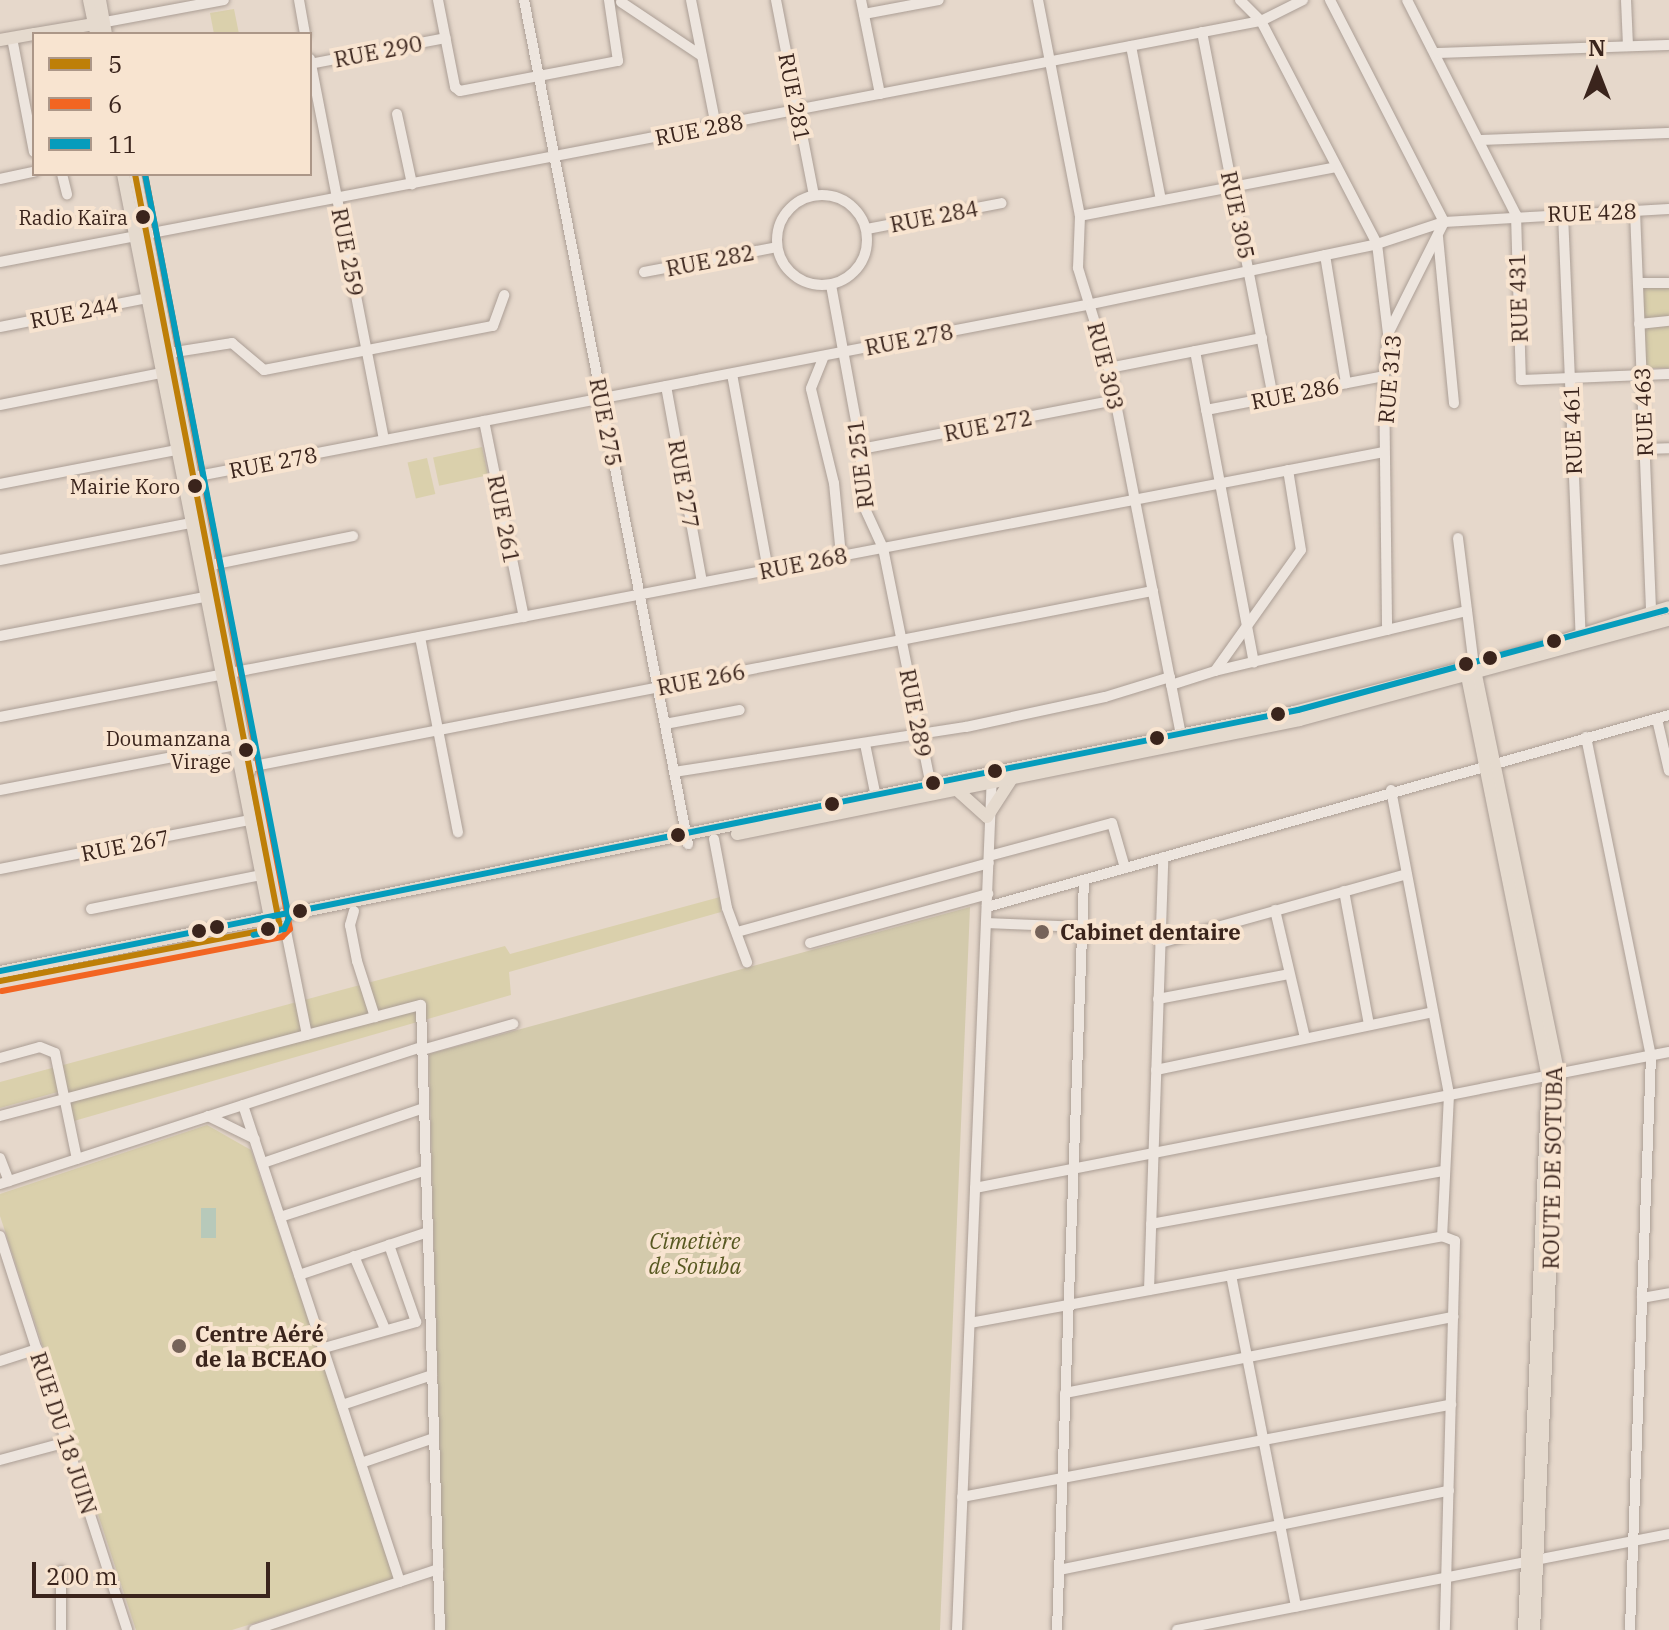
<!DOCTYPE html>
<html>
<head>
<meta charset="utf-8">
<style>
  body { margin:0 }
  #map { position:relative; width:1669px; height:1630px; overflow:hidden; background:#e6d8cb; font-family:"IBM Plex Serif",serif }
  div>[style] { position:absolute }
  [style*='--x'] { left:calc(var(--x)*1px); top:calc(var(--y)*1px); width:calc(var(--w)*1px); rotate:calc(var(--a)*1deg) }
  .green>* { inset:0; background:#dad0ac; transform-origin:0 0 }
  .cemetery>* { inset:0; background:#d3caac }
  .water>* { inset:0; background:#b7c9ba; transform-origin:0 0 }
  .roads { filter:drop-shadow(0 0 2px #ab9e95) drop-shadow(0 0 2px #ab9e95) }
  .minor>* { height:10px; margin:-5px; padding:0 5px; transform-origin:5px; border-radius:5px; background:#ede5de }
  .minor>.ring { margin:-5px; padding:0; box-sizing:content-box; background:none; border:10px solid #ede5de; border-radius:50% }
  .major>* { height:12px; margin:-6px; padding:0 6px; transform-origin:6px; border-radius:6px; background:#e5dace }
  .bus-1>* { height:6px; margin:-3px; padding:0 3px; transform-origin:3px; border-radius:3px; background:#be7f08 }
  .bus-2>* { height:6px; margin:-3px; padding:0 3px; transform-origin:3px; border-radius:3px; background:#f26522 }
  .bus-3>* { height:6px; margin:-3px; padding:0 3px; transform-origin:3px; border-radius:3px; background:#069cbc }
  .dots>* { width:22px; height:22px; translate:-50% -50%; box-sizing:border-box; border:4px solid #f8e4d0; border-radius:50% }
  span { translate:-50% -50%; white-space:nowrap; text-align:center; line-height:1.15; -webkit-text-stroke:8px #f8e4d0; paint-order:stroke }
  .bus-label { font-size:20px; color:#3a241c }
  .right { translate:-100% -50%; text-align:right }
  .street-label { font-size:22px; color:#3a241c }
  .poi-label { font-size:22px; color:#3a241c; font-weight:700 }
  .left { translate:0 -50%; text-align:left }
  .park-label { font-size:22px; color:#575821; font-style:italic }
  .legend { position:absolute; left:32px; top:32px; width:280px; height:144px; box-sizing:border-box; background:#f8e4d0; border:2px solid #ac9788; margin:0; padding:10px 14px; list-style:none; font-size:24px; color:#3a241c }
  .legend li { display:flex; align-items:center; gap:16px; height:40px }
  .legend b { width:40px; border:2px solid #ac9788 }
  .north { position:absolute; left:1557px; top:32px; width:80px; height:80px; -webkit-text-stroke:6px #f8e4d0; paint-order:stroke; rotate:0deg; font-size:22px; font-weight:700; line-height:32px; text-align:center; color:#3a241c }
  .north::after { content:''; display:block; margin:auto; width:28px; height:36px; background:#3a241c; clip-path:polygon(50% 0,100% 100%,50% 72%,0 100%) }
  .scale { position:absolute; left:32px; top:1562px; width:238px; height:36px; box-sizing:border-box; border:4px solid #3a241c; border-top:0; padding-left:10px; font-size:24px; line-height:28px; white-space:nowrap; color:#3a241c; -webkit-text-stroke:6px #f8e4d0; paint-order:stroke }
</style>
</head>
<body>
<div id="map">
  <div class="green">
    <i style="clip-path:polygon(234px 9px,239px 34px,214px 34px,210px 13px)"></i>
    <i style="left:1669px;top:288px;width:80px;height:29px;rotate:90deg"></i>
    <i style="left:482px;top:447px;width:29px;height:50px;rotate:78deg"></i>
    <i style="left:427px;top:458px;width:37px;height:20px;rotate:77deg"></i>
    <i style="clip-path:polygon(720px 897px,721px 912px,509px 972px,511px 995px,74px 1121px,65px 1090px,0 1108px,0 1082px,505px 946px,510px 954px)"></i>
    <i style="clip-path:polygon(207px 1125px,251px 1150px,396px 1579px,232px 1630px,136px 1630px,0 1216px,0 1194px)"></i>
  </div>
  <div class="cemetery">
    <i style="clip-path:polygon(970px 907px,940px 1630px,444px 1630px,429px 1054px)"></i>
  </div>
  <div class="water">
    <i style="left:201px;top:1208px;width:15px;height:30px"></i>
  </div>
  <div class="roads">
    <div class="minor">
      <i style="--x:299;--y:0;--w:35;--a:80"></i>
      <i style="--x:438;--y:0;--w:89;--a:78.9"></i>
      <i style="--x:455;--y:87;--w:6;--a:39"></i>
      <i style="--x:460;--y:91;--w:161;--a:-10.8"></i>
      <i style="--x:618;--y:61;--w:62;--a:-98.4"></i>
      <i style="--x:524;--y:0;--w:860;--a:79"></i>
      <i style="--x:691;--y:0;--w:128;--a:78.8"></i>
      <i style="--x:776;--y:0;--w:199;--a:79"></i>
      <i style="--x:861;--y:0;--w:96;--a:78.6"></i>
      <i style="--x:1038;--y:0;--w:220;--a:79"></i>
      <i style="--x:1080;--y:216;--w:52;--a:92.2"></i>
      <i style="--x:1078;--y:268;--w:105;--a:72.8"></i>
      <i style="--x:1109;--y:368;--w:373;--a:78.9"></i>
      <i style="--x:1240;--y:0;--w:30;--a:45"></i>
      <i style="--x:1261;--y:21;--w:251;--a:62.5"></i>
      <i style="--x:1377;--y:244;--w:90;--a:83"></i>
      <i style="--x:1330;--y:0;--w:250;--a:62.8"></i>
      <i style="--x:1444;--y:222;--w:125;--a:116.6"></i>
      <i style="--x:1388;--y:334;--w:42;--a:95.4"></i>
      <i style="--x:1384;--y:376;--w:254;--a:89.3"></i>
      <i style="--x:1407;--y:0;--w:241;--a:63.1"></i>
      <i style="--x:1516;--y:215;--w:165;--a:88.3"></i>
      <i style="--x:1521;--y:380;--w:148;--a:-2.3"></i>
      <i style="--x:1626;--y:0;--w:46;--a:87.5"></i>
      <i style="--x:621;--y:2;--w:97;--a:33.7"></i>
      <i style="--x:864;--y:14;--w:76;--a:-10.6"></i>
      <i style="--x:100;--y:23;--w:126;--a:-10.5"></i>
      <i style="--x:1202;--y:32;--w:372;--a:79"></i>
      <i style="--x:12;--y:38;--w:116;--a:79.1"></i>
      <i style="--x:1131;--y:46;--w:157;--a:79"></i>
      <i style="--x:1436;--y:53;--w:233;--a:-2"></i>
      <i style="--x:310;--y:59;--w:388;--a:79"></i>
      <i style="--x:310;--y:64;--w:138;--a:-10.8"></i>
      <i style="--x:397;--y:114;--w:72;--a:77.9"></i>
      <i style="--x:1479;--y:140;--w:190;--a:-2.1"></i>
      <i style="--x:62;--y:174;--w:21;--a:76"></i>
      <i style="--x:0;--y:179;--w:35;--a:-12"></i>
      <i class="ring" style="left:777px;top:195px;width:80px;height:80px"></i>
      <i style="--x:1635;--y:211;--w:403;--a:87.7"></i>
      <i style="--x:1563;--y:214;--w:425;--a:87.6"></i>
      <i style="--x:1080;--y:216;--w:261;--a:-10.8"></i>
      <i style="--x:867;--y:229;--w:137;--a:-10.9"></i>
      <i style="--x:1438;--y:237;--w:167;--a:84.5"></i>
      <i style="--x:1325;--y:255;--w:130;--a:80.7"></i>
      <i style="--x:0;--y:262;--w:1284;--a:-10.82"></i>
      <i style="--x:1261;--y:21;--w:47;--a:-26.6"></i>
      <i style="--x:644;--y:272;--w:135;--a:-10.6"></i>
      <i style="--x:1638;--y:283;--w:31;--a:0"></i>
      <i style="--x:831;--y:285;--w:167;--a:79.6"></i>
      <i style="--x:861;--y:449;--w:51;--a:90"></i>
      <i style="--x:861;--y:500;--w:53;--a:65.4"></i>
      <i style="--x:883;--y:548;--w:243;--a:78.6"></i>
      <i style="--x:1639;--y:324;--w:30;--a:-6"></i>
      <i style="--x:0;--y:327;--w:151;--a:-11.1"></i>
      <i style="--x:1195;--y:351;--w:317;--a:79.3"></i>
      <i style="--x:169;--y:353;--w:64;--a:-9"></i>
      <i style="--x:232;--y:343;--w:42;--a:40.2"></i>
      <i style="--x:264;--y:370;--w:233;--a:-10.9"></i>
      <i style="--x:493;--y:326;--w:33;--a:-70"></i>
      <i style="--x:824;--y:356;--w:35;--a:112"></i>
      <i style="--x:811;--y:389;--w:97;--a:76.3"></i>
      <i style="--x:834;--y:483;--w:73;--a:84.5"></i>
      <i style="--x:1109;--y:368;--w:156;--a:-11.1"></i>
      <i style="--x:732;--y:374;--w:199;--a:79.6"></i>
      <i style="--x:666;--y:386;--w:199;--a:79.6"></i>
      <i style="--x:0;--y:405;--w:165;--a:-11.2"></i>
      <i style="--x:1206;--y:410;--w:181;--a:-10.8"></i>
      <i style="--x:484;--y:421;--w:200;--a:78.5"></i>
      <i style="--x:861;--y:449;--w:260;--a:-10.9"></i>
      <i style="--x:1645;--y:449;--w:24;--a:-2"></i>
      <i style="--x:193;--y:477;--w:915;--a:-10.9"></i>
      <i style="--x:1091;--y:304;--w:292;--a:-11.8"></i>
      <i style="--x:1377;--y:244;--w:71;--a:-18.2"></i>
      <i style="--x:1444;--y:222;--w:225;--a:-3.3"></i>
      <i style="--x:0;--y:484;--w:179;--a:-10.9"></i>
      <i style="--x:1458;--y:538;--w:129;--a:82.9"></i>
      <i style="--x:0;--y:560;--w:195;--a:-11"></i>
      <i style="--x:211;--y:565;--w:145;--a:-11.5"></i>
      <i style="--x:0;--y:636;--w:218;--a:-10.8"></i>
      <i style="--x:420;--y:637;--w:199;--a:79"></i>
      <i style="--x:1215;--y:671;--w:259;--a:-13.4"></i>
      <i style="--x:1171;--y:685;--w:46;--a:-17.7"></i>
      <i style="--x:1215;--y:671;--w:148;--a:-54.6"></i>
      <i style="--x:1301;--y:550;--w:81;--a:-99.2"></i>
      <i style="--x:0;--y:717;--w:1409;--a:-10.84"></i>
      <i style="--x:1657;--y:719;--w:53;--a:77"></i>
      <i style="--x:665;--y:724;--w:76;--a:-10.6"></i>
      <i style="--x:1586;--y:737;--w:326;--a:78.5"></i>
      <i style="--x:1651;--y:1056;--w:574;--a:92.1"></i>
      <i style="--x:865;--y:744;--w:54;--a:78.3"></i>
      <i style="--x:249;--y:767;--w:921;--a:-11.02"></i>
      <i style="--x:674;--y:772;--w:295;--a:-8.8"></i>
      <i style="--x:966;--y:727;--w:142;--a:-12.2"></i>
      <i style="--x:1105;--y:697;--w:68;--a:-17.1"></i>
      <i style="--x:0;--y:790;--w:240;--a:-10.8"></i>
      <i style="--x:1391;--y:790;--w:310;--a:79.2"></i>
      <i style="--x:1449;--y:1095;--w:141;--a:92.8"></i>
      <i style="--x:1442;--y:1236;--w:14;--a:21"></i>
      <i style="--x:1455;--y:1241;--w:389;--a:91.5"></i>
      <i style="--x:714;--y:839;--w:70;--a:79.3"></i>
      <i style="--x:727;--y:908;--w:58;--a:69.7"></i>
      <i style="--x:989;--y:856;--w:127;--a:-15"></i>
      <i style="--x:1112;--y:823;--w:47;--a:73.9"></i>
      <i style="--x:0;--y:869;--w:255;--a:-11.1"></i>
      <i style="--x:1344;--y:891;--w:136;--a:79.4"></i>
      <i style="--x:987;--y:907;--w:709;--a:-15.72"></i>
      <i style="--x:91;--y:909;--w:173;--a:-11.3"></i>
      <i style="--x:1275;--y:910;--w:131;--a:76.8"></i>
      <i style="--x:354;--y:911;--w:15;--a:106"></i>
      <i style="--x:350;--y:925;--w:37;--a:79"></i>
      <i style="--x:357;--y:961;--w:59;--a:72.2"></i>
      <i style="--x:986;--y:923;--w:96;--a:2.4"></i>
      <i style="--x:285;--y:926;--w:111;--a:78.6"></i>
      <i style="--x:737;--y:932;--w:261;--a:-15.3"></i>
      <i style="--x:810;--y:943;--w:185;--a:-15.4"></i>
      <i style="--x:1160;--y:943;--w:256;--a:-15.6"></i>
      <i style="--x:1158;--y:999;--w:133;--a:-10.8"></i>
      <i style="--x:422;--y:1050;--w:95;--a:-15.9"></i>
      <i style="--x:0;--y:1058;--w:41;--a:-15.4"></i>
      <i style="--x:40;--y:1047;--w:16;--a:22"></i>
      <i style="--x:55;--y:1053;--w:108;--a:78.3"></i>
      <i style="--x:1156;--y:1070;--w:283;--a:-11.8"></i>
      <i style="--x:243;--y:1105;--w:502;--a:71.78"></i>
      <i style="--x:0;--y:1116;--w:435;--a:-14.8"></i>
      <i style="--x:421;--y:1005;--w:625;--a:88.26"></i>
      <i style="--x:208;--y:1116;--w:52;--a:26.1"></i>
      <i style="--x:0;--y:1158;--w:25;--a:69"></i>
      <i style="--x:263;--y:1163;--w:170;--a:-18.9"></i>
      <i style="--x:0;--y:1184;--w:444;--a:-18"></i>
      <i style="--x:975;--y:1188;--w:707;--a:-11.09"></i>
      <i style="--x:280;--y:1217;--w:153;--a:-17.8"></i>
      <i style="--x:1151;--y:1224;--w:298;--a:-10.3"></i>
      <i style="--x:0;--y:1236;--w:414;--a:72.1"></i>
      <i style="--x:354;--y:1256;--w:79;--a:67"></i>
      <i style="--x:299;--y:1275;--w:136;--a:-18.4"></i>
      <i style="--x:1231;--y:1275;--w:338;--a:78.9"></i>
      <i style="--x:1149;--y:1290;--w:433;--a:-88.1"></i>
      <i style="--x:1642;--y:1298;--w:27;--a:-10"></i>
      <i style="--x:970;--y:1323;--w:480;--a:-10.4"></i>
      <i style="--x:324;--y:1348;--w:96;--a:-15.8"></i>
      <i style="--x:416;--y:1322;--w:82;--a:-109.3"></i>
      <i style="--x:0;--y:1361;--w:39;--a:-18"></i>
      <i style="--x:1065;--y:1393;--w:396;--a:-11.1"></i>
      <i style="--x:342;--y:1405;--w:95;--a:-18.4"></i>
      <i style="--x:0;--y:1460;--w:69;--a:-15"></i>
      <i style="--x:361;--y:1463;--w:77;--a:-18.9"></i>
      <i style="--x:962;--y:1497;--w:498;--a:-10.7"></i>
      <i style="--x:1059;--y:1570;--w:398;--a:-11.5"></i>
      <i style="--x:61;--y:1630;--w:59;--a:-90"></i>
      <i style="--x:254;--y:1630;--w:194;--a:-18.3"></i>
      <i style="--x:957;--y:1630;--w:856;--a:-87.66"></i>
      <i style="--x:1057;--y:1630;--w:750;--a:-87.94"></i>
      <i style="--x:1177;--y:1630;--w:501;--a:-11.04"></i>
    </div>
    <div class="major">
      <i style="--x:89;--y:0;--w:35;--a:78"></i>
      <i style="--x:100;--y:0;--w:35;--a:80"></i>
      <i style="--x:35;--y:34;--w:60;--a:-9.6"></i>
      <i style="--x:0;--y:40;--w:35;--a:-10"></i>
      <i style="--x:123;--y:174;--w:769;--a:78.82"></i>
      <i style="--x:135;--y:174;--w:608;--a:79.19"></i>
      <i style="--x:1475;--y:670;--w:413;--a:78.3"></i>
      <i style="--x:1559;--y:1074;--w:557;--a:92.57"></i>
      <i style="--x:1466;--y:671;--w:413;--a:78.6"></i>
      <i style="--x:1548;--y:1076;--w:555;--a:92.48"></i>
      <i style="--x:957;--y:790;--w:40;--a:42"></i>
      <i style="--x:987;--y:817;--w:44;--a:-57"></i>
      <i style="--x:737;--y:834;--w:574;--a:-11.45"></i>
      <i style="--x:1300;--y:720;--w:382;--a:-15.2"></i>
      <i style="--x:0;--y:972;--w:1320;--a:-11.36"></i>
      <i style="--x:1294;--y:712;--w:250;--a:-14.6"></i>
      <i style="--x:1536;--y:649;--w:139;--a:-17.5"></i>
    </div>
  </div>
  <div class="bus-1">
    <i style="--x:0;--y:981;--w:285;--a:-10.9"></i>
    <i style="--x:280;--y:927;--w:767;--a:-100.9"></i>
  </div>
  <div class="bus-2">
    <i style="--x:2;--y:991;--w:285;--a:-10.9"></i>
    <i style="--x:282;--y:937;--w:11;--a:-45"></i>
    <i style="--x:290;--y:929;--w:769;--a:-100.87"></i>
  </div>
  <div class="bus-3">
    <i style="--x:145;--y:174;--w:758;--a:79.05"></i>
    <i style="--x:289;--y:918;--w:12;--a:114"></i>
    <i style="--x:284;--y:929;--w:31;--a:169"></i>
    <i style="--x:0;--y:971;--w:1324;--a:-11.37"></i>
    <i style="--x:1298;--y:710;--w:381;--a:-15.2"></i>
  </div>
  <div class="dots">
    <i style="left:143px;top:217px;background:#3a241c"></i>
    <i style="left:195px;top:486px;background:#3a241c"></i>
    <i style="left:1554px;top:641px;background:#3a241c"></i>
    <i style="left:1490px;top:658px;background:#3a241c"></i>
    <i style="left:1466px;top:664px;background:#3a241c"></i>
    <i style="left:1278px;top:714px;background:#3a241c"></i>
    <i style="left:1157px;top:738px;background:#3a241c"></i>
    <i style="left:246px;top:750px;background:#3a241c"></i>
    <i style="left:995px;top:771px;background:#3a241c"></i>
    <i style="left:933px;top:783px;background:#3a241c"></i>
    <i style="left:832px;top:804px;background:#3a241c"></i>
    <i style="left:678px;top:835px;background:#3a241c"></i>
    <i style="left:300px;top:911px;background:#3a241c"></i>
    <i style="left:217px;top:927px;background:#3a241c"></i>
    <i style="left:268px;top:929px;background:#3a241c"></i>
    <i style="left:199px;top:931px;background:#3a241c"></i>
    <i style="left:1042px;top:932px;background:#766359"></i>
    <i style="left:179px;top:1346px;background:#766359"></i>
  </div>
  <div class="bus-label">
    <span class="right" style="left:128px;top:217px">Radio Kaïra</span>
    <span class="right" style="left:180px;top:486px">Mairie Koro</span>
    <span class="right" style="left:231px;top:750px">Doumanzana<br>Virage</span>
  </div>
  <div class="street-label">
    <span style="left:378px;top:51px;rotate:-11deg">RUE 290</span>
    <span style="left:795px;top:97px;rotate:79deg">RUE 281</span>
    <span style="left:699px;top:129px;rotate:-11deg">RUE 288</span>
    <span style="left:1592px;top:212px;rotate:-2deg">RUE 428</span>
    <span style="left:1238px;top:215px;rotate:78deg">RUE 305</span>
    <span style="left:934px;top:216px;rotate:-11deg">RUE 284</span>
    <span style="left:348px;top:252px;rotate:79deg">RUE 259</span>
    <span style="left:710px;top:260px;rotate:-11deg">RUE 282</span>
    <span style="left:1518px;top:298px;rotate:-92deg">RUE 431</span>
    <span style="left:74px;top:312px;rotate:-11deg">RUE 244</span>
    <span style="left:909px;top:339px;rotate:-11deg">RUE 278</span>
    <span style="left:1106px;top:366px;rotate:76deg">RUE 303</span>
    <span style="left:1389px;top:379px;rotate:-85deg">RUE 313</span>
    <span style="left:1295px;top:393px;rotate:-11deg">RUE 286</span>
    <span style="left:1643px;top:412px;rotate:-92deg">RUE 463</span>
    <span style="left:606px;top:422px;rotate:79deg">RUE 275</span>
    <span style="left:988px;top:425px;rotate:-11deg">RUE 272</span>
    <span style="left:1572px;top:430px;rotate:-92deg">RUE 461</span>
    <span style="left:273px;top:462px;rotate:-11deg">RUE 278</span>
    <span style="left:860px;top:464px;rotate:-97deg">RUE 251</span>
    <span style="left:684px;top:484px;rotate:80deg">RUE 277</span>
    <span style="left:504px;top:519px;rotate:79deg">RUE 261</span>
    <span style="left:803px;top:563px;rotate:-11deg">RUE 268</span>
    <span style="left:701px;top:679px;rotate:-11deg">RUE 266</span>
    <span style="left:916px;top:713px;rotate:79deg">RUE 289</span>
    <span style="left:125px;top:845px;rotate:-11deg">RUE 267</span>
    <span style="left:1552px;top:1168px;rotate:-89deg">ROUTE DE SOTUBA</span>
    <span style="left:64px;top:1433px;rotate:72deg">RUE DU 18 JUIN</span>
  </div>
  <div class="poi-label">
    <span class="left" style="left:1060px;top:932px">Cabinet dentaire</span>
    <span class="left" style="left:195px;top:1346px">Centre Aéré<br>de la BCEAO</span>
  </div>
  <div class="park-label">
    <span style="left:695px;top:1253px">Cimetière<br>de Sotuba</span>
  </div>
  <ul class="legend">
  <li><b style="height:10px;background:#be7f08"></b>5</li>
  <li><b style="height:10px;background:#f26522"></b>6</li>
  <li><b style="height:10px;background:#069cbc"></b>11</li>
  </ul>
  <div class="north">N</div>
  <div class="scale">200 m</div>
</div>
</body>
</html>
